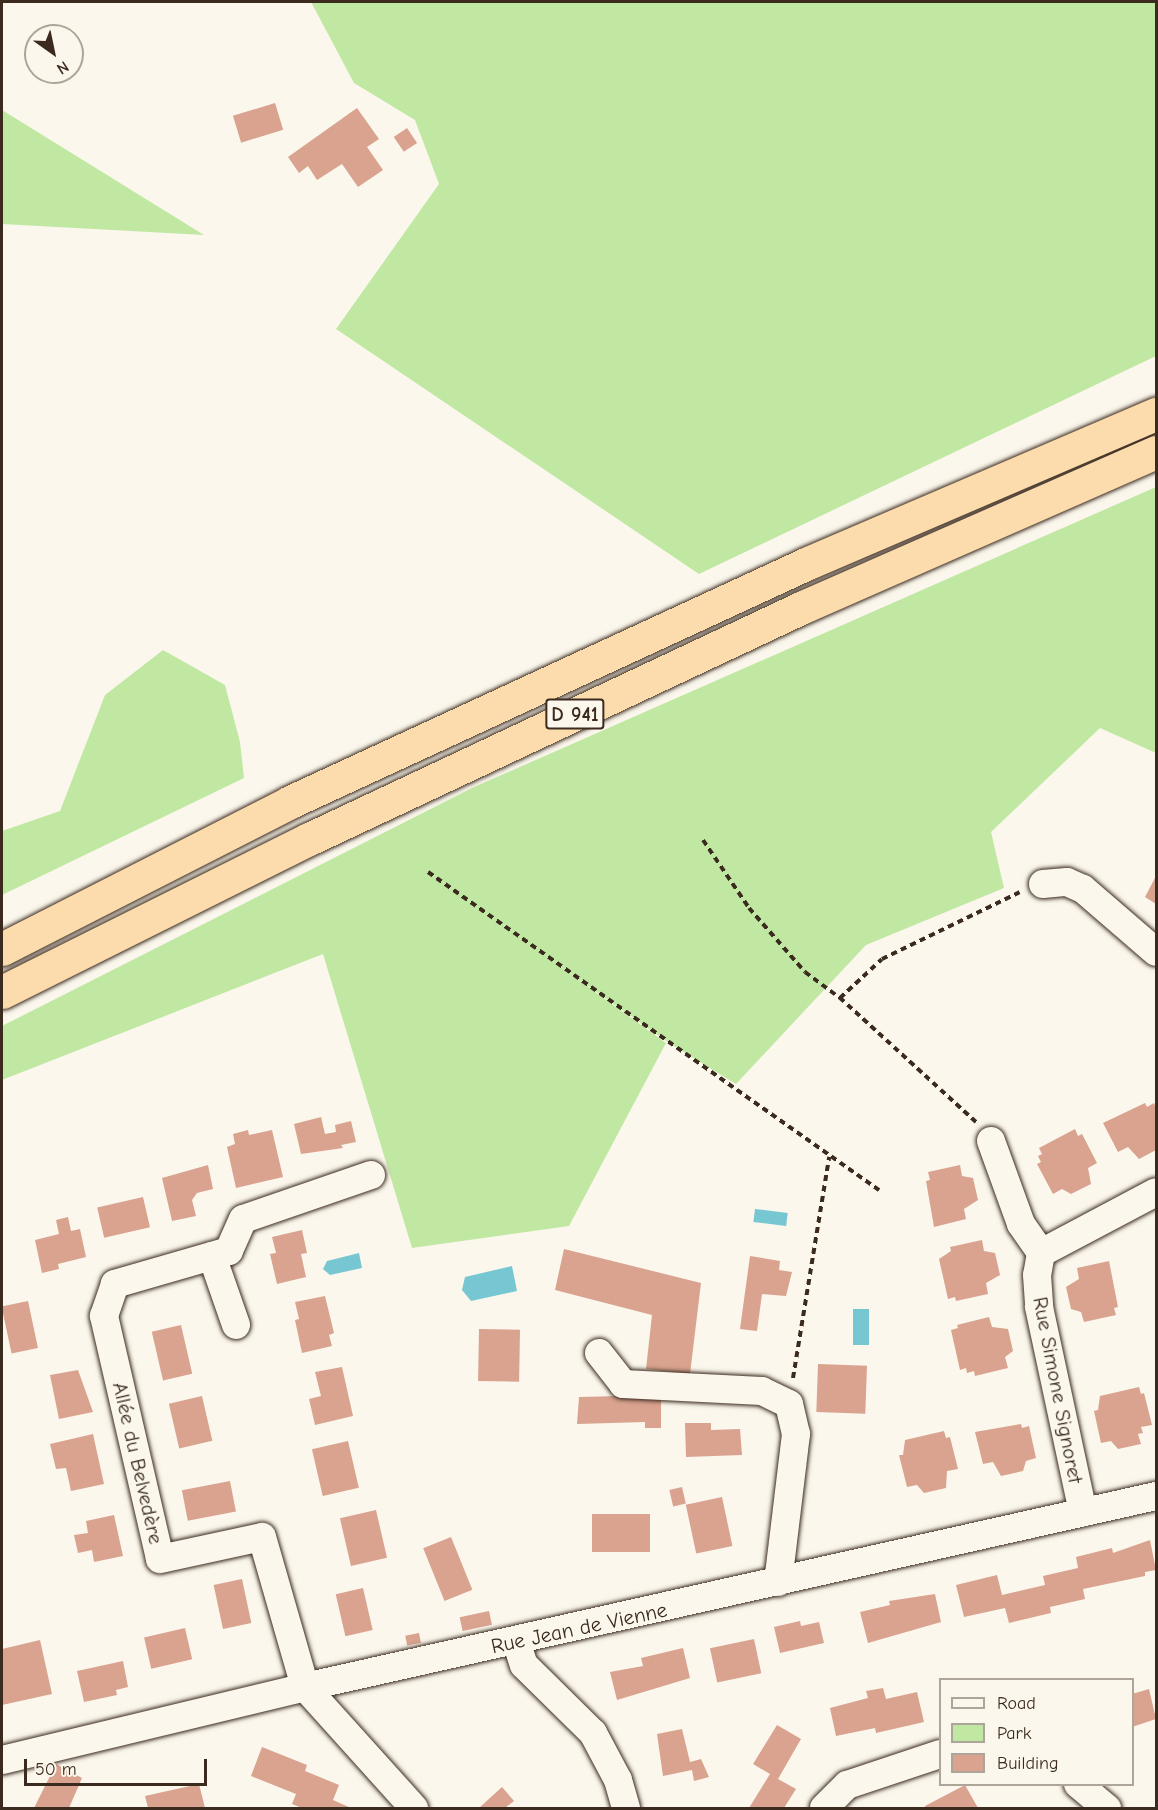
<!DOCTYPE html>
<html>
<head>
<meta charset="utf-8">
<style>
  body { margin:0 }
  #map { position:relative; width:1158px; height:1810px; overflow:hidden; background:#fbf7ec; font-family:"Comic Neue",sans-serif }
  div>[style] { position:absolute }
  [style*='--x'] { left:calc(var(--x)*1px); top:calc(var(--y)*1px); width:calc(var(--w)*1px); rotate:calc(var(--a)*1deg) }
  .green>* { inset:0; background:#c0e8a3 }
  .water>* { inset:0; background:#77c7d2; transform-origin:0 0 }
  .building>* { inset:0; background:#d9a38f; transform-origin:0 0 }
  .path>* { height:4px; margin-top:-2px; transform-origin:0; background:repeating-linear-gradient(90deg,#3b2a1e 0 6px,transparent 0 10.5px) }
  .roads { filter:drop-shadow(0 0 2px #3b2a1e) drop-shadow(0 0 2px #3b2a1e) }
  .minor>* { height:28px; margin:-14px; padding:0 14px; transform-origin:14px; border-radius:14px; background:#fbf7ec }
  .trunk>* { height:33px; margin:-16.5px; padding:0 16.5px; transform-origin:16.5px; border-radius:16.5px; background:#fcdcac }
  span { translate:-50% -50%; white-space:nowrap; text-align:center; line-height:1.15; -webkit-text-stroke:4.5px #fbf7ec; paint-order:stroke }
  .shield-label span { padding:2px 4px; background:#fbf7ec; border:2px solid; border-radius:4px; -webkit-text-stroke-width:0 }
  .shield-label { font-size:20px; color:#3b2a1e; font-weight:700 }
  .street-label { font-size:21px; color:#3b2a1e }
  .frame { position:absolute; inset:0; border:3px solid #3b2a1e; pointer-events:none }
  .legend { position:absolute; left:939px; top:1678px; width:195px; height:108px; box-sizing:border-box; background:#fbf7ec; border:2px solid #aea59a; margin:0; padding:8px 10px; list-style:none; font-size:18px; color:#3b2a1e }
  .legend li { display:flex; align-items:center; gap:12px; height:30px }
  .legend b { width:30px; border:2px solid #aea59a }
  .north { position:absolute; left:24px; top:24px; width:60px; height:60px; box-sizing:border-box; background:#fbf7ec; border:2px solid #aea59a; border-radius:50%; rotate:147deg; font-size:16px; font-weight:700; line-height:24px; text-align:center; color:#3b2a1e }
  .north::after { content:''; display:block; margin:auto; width:21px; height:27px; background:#3b2a1e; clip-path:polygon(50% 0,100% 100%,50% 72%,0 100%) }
  .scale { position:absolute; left:24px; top:1759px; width:183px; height:27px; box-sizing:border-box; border:3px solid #3b2a1e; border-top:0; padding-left:8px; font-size:18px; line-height:21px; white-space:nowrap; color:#3b2a1e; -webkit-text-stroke:4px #fbf7ec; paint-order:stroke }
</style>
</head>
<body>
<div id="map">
  <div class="green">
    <i style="clip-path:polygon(311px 2px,1156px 2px,1156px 356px,699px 574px,336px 329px,439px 184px,415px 120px,354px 83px)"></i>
    <i style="clip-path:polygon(2px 110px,204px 235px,2px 224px)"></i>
    <i style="clip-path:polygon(1156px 487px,1156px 753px,1100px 728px,991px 832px,1004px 888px,866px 945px,736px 1084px,669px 1043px,548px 958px,666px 1043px,569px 1226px,412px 1248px,323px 954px,2px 1080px,2px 1026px,472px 788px)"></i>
    <i style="clip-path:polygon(163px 650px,225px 685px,240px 742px,244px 778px,2px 895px,2px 831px,60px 811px,105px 695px)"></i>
  </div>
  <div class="water">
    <i style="left:755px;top:1209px;width:33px;height:13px;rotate:7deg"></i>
    <i style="clip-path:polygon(359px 1253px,362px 1268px,330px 1275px,323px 1269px,327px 1261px)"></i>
    <i style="clip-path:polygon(512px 1266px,517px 1291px,471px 1301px,462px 1290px,465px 1277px)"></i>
    <i style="left:853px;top:1309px;width:16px;height:36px"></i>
  </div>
  <div class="building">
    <i style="left:275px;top:103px;width:28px;height:44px;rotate:73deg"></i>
    <i style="clip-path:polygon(357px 108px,379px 139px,367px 147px,383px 170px,358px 187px,342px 164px,317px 180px,308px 166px,299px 173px,288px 157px)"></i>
    <i style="left:407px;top:128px;width:18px;height:16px;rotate:56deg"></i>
    <i style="clip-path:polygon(1156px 876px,1156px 904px,1145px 897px)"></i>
    <i style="clip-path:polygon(1145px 1103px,1147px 1107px,1154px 1103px,1156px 1108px,1156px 1150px,1139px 1159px,1128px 1147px,1118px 1152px,1103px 1123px)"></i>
    <i style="clip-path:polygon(321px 1117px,325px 1134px,336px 1132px,335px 1125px,351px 1121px,356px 1142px,341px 1145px,343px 1148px,301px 1154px,294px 1124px)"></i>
    <i style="clip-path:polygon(1075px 1129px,1078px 1136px,1082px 1134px,1097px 1163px,1088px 1168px,1091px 1184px,1071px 1194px,1062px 1189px,1053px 1194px,1037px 1164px,1041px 1162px,1038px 1156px,1042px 1154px,1039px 1148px)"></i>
    <i style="clip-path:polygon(248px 1130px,249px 1135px,272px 1130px,283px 1177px,236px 1188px,227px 1147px,235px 1144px,233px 1134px)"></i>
    <i style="clip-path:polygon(208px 1165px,213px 1189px,197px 1193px,192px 1200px,196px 1216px,172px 1221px,162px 1178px)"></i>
    <i style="clip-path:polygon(960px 1165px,962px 1176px,973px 1178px,978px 1200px,964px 1209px,966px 1219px,934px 1227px,926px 1181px,930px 1180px,928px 1172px)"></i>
    <i style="left:143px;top:1197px;width:31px;height:47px;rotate:77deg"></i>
    <i style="clip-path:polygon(68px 1217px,71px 1231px,80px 1229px,86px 1257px,58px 1264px,59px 1269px,42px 1273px,35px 1240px,59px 1234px,56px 1220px)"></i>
    <i style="clip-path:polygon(302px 1230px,307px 1253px,301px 1254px,306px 1277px,277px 1284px,270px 1254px,276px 1253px,272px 1237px)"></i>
    <i style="clip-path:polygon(982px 1240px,984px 1251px,995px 1253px,1000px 1275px,986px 1283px,988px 1294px,956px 1301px,955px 1297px,948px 1299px,939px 1259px,951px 1251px,950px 1247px)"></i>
    <i style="clip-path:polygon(564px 1249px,701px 1283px,690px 1374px,646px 1369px,652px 1315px,555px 1290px)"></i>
    <i style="clip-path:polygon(750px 1256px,780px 1261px,779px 1270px,792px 1272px,786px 1296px,762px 1294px,757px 1331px,740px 1329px)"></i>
    <i style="clip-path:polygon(1109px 1261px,1118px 1307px,1114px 1308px,1116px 1315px,1084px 1322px,1081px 1312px,1071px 1309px,1066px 1287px,1079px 1279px,1077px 1268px)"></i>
    <i style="clip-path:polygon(325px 1296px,334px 1333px,329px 1335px,332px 1346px,302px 1353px,295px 1320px,299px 1319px,295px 1302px)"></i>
    <i style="left:28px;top:1301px;width:48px;height:27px;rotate:78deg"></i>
    <i style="clip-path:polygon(989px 1317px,992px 1327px,1008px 1329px,1013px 1351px,1005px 1357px,1008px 1368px,975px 1376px,974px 1371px,967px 1373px,966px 1368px,960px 1370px,951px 1330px,958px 1328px,957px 1325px)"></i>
    <i style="left:181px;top:1325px;width:50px;height:30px;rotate:77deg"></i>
    <i style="left:479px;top:1329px;width:41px;height:52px;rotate:1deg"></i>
    <i style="left:818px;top:1364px;width:49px;height:48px;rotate:2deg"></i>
    <i style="clip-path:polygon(342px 1367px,353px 1416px,315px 1425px,309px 1399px,321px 1396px,315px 1372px)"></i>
    <i style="clip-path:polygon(78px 1370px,93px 1412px,59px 1419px,50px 1375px)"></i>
    <i style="clip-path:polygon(1139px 1387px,1141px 1394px,1144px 1393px,1152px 1425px,1141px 1427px,1143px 1433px,1138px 1434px,1141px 1444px,1118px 1449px,1111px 1441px,1101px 1443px,1094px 1411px,1098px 1410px,1100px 1396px)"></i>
    <i style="clip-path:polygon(661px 1395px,661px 1428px,645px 1428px,645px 1422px,577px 1424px,579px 1397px)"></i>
    <i style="left:202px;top:1396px;width:46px;height:34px;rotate:77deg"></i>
    <i style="clip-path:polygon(685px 1423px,711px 1423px,711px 1430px,740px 1429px,742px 1455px,686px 1457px)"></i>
    <i style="clip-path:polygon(1021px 1424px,1022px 1428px,1029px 1426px,1036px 1458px,1026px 1461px,1023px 1471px,1001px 1476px,993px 1462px,983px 1464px,975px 1432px)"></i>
    <i style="clip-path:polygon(944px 1431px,946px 1438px,950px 1437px,958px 1469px,947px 1471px,946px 1488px,924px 1493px,917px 1485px,907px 1487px,899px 1455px,903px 1455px,905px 1440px)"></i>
    <i style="clip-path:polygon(93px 1434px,104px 1484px,71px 1491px,66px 1468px,56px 1469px,50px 1444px)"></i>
    <i style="left:348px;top:1441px;width:48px;height:37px;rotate:77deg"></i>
    <i style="left:230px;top:1481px;width:31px;height:49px;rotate:79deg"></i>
    <i style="left:682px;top:1487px;width:17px;height:13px;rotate:77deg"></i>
    <i style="left:722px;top:1497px;width:50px;height:37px;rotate:78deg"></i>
    <i style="left:376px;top:1510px;width:49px;height:37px;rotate:77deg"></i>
    <i style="left:592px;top:1514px;width:58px;height:38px"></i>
    <i style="clip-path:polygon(114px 1515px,123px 1556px,94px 1562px,92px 1550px,78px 1553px,74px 1535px,88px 1533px,86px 1521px)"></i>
    <i style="left:451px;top:1537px;width:57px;height:30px;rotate:68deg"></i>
    <i style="clip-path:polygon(1150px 1540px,1156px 1570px,1145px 1572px,1145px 1576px,1083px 1589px,1085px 1599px,1050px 1607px,1051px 1613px,1009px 1623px,1005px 1608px,964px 1617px,956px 1585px,997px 1575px,1002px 1595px,1045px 1585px,1043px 1576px,1078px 1568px,1076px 1557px,1112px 1548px,1113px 1553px)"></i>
    <i style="left:242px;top:1579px;width:45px;height:29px;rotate:78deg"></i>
    <i style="left:363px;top:1588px;width:43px;height:28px;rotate:77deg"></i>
    <i style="clip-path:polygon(935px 1594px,941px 1622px,868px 1643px,860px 1612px,890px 1605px,889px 1601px)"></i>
    <i style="left:489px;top:1611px;width:14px;height:30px;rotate:78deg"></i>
    <i style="clip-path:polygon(800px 1621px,801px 1626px,819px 1622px,824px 1643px,780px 1653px,774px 1627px)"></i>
    <i style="left:185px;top:1628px;width:32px;height:42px;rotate:77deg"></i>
    <i style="left:419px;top:1633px;width:10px;height:14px;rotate:79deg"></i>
    <i style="left:754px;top:1639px;width:35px;height:45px;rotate:78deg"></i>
    <i style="clip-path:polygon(40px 1640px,52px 1694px,2px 1705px,2px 1649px)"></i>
    <i style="clip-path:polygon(683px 1648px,690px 1678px,617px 1700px,610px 1672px,643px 1666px,641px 1658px)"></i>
    <i style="clip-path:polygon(123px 1661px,128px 1687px,116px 1690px,117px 1695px,84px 1702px,77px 1671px)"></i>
    <i style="clip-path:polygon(883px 1688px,886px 1699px,917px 1692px,924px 1722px,876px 1733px,875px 1728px,836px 1736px,830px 1708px,868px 1698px,866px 1691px)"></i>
    <i style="clip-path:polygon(1149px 1689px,1156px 1719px,1132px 1727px,1132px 1694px)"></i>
    <i style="clip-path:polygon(777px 1725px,801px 1739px,778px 1779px,796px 1789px,784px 1808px,749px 1808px,770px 1774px,753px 1764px)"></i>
    <i style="clip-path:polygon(682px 1729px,690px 1762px,701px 1759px,709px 1777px,694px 1781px,692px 1770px,663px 1776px,657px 1734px)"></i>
    <i style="clip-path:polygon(262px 1747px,307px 1765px,305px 1771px,339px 1785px,333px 1800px,351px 1808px,302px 1808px,292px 1804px,296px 1794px,251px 1776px)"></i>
    <i style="clip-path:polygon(56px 1764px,82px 1778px,69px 1808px,34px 1808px)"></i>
    <i style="clip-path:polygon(199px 1784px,205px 1808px,148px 1808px,145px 1796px)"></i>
    <i style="clip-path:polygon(965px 1785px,978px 1808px,926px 1808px,925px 1806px)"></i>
    <i style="clip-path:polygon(502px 1787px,514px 1801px,505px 1808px,479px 1808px)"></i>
  </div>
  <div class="path">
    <i style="--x:703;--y:840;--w:82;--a:55.9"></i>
    <i style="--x:749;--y:908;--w:85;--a:48.8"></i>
    <i style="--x:805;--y:972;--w:44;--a:36.6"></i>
    <i style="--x:428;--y:872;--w:552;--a:35.19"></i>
    <i style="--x:976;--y:1122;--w:184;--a:-137.6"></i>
    <i style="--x:840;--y:998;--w:57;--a:-42.9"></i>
    <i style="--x:882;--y:959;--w:153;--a:-25.9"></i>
    <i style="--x:793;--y:1378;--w:224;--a:-80.7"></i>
  </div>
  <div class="roads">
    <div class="minor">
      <i style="--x:1043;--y:884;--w:24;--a:-5"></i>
      <i style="--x:1067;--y:882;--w:17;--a:24"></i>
      <i style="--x:1083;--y:889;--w:96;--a:40.8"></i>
      <i style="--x:991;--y:1141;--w:88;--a:70.1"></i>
      <i style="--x:1021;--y:1224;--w:35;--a:55"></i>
      <i style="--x:1041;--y:1253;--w:22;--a:100"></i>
      <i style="--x:1037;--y:1275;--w:32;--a:86"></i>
      <i style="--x:1039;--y:1307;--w:210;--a:77.9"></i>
      <i style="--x:371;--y:1175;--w:135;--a:161"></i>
      <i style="--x:243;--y:1219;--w:35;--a:114"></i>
      <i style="--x:229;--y:1251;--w:119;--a:163.9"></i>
      <i style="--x:115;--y:1284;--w:34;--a:109"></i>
      <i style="--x:104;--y:1316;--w:249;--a:77"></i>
      <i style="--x:160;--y:1559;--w:104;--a:-12.2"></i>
      <i style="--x:262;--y:1537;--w:156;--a:74"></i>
      <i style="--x:305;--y:1687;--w:163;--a:48"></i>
      <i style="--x:1041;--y:1253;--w:130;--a:-27.9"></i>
      <i style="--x:212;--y:1256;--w:73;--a:70.8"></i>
      <i style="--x:599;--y:1353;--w:39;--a:52"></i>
      <i style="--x:623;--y:1384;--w:139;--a:2.9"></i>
      <i style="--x:762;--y:1391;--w:30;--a:26"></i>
      <i style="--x:789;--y:1404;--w:31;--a:77"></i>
      <i style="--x:796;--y:1434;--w:149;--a:96.9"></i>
      <i style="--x:516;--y:1641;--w:25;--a:72"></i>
      <i style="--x:524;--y:1665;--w:97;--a:44.6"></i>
      <i style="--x:593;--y:1733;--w:53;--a:62"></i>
      <i style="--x:618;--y:1780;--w:29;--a:74"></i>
      <i style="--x:2;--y:1760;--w:312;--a:-13.5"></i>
      <i style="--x:305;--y:1687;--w:872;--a:-12.65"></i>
      <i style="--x:1078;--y:1784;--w:38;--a:40"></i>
      <i style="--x:824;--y:1808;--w:33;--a:-45"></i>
      <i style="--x:847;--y:1785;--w:98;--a:-18.4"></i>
    </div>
    <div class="trunk">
      <i style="--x:2;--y:949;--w:323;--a:-27"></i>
      <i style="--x:290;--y:802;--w:570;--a:-24.77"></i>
      <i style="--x:808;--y:563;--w:379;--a:-23.2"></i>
      <i style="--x:2;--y:992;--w:343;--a:-26.5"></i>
      <i style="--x:309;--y:839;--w:546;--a:-25.16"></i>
      <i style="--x:803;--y:607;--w:386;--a:-23.7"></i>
    </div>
  </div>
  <div class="shield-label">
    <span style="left:575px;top:714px">D 941</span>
  </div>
  <div class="street-label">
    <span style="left:1058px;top:1390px;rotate:79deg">Rue Simone Signoret</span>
    <span style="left:138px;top:1463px;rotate:77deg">Allée du Belvedère</span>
    <span style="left:579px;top:1628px;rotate:-12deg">Rue Jean de Vienne</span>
  </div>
  <div class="frame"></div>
  <ul class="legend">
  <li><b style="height:8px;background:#fbf7ec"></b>Road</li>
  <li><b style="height:16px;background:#c0e8a3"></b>Park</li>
  <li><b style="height:16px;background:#d9a38f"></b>Building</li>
  </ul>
  <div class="north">N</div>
  <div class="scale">50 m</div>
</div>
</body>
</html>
